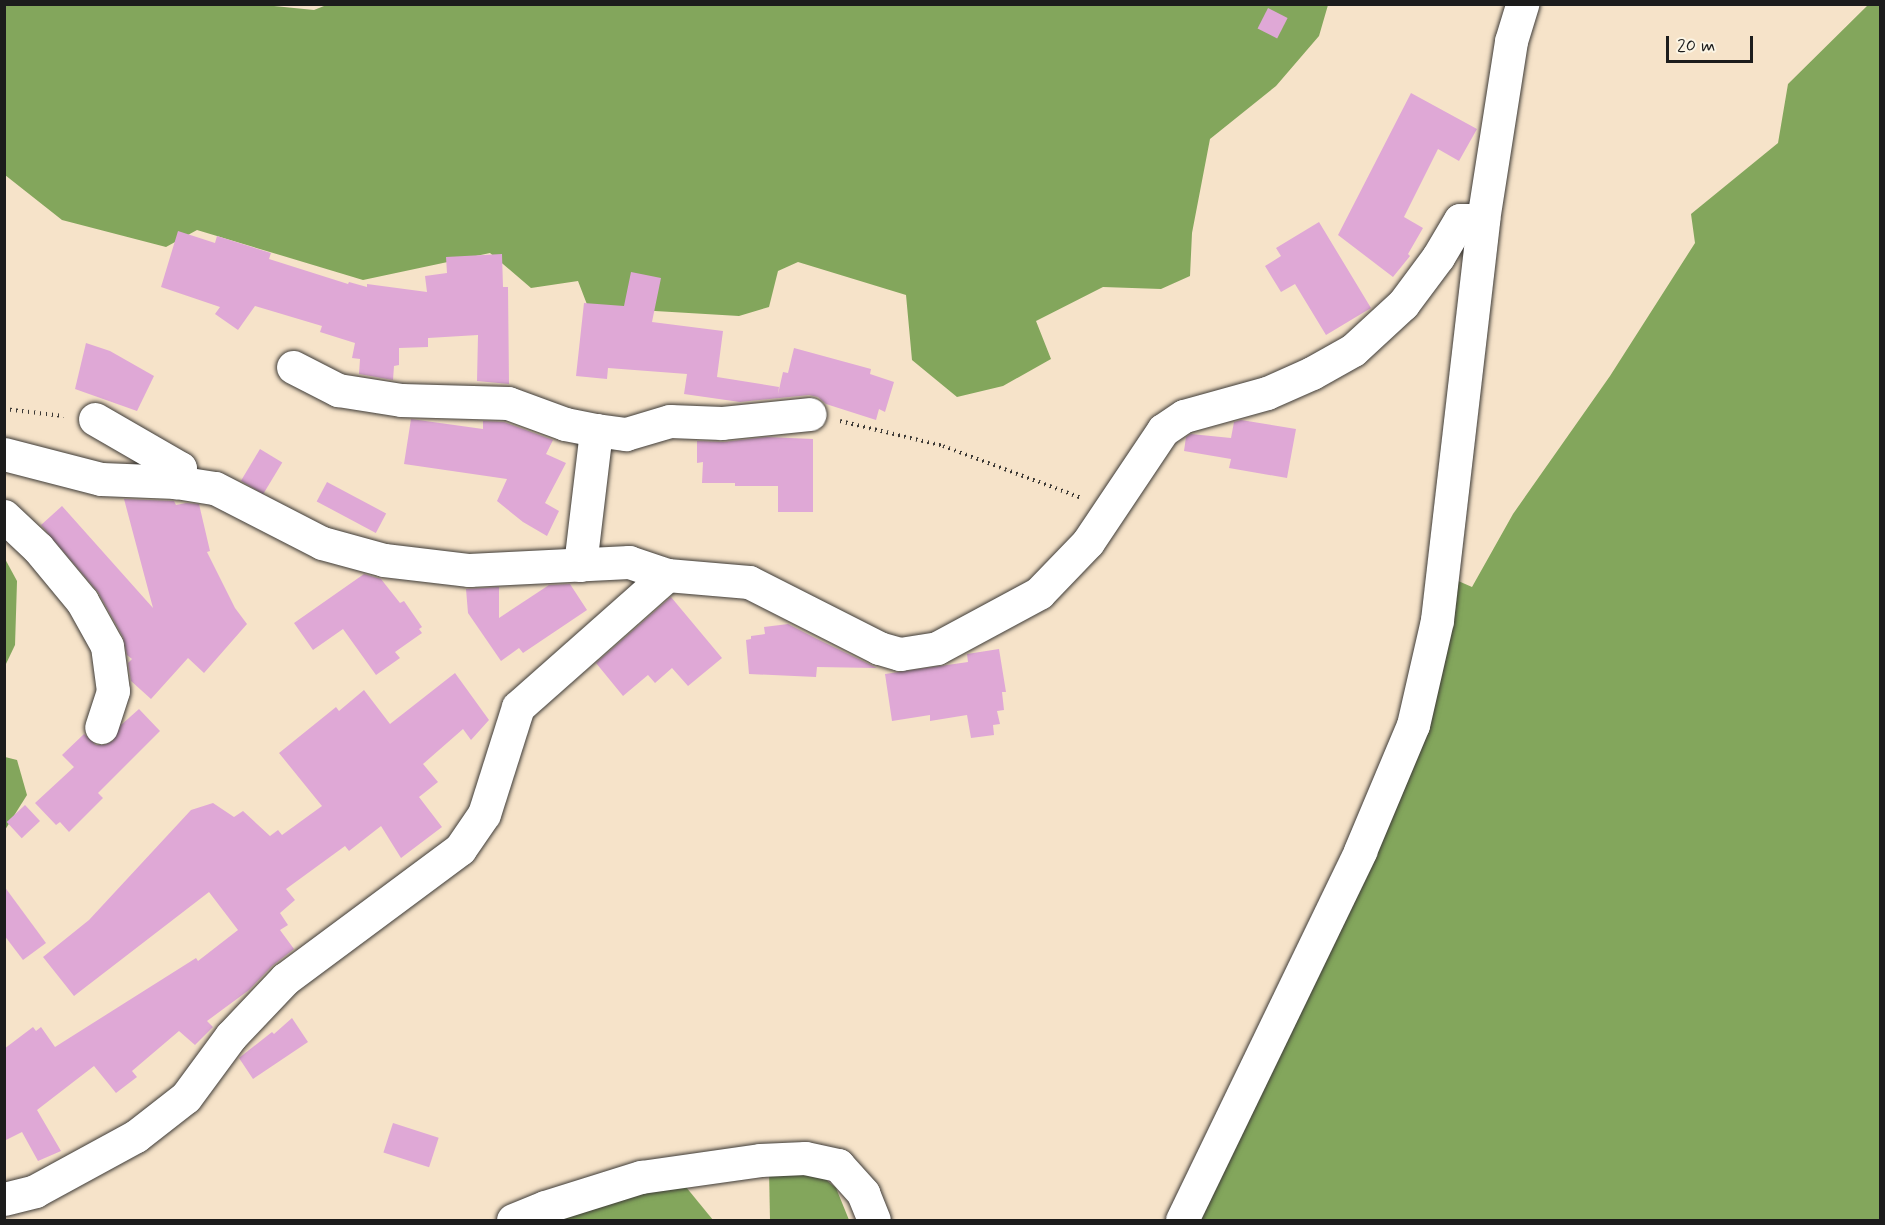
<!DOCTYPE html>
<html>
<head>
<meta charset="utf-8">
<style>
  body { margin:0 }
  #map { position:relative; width:1885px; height:1225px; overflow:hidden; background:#f6e3c9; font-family:Mynerve,sans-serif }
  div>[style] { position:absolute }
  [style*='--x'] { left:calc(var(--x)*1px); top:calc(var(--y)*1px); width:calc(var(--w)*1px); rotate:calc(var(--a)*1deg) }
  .forest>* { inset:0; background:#83a65c }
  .building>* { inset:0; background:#dfa8d6; transform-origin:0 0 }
  .path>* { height:4px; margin-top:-2px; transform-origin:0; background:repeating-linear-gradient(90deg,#3d3a36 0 1.5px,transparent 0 6px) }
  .roads { filter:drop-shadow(0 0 2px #3d3a36) drop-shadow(0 0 2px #3d3a36) }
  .minor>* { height:33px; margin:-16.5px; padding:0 16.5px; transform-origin:16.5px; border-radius:16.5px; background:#fff }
  .tertiary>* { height:33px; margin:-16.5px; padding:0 16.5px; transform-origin:16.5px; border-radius:16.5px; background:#fff }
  span { translate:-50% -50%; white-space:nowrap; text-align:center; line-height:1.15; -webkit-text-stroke:6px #fcf5e5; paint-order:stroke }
  .frame { position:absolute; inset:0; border:6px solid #1c1c1c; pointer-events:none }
  .scale { position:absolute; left:1666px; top:36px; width:87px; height:27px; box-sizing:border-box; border:3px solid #1c1c1c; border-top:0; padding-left:8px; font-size:18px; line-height:21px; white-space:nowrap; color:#1c1c1c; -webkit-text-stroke:4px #fcf5e5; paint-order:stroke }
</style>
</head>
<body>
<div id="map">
  <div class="forest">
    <i style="clip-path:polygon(253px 4px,314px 10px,329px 4px,1328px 5px,1319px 36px,1276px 86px,1210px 139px,1192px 233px,1190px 276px,1161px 289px,1103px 287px,1036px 321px,1051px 359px,1003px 386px,957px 397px,912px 360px,906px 295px,798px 262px,778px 271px,769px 307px,739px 316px,588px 307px,578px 281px,531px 288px,490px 253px,363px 280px,197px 230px,166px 247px,62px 220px,5px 175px,4px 5px)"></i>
    <i style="clip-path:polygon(1868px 5px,1880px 5px,1880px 1220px,1195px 1220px,1456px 580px,1472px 587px,1513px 514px,1610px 376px,1695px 243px,1691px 214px,1778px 143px,1788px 84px)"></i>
    <i style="clip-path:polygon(4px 557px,17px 581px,15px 645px,5px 666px)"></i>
    <i style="clip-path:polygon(5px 757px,17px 760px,27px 795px,5px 830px)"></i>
    <i style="clip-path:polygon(769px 1169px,814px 1170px,836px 1188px,849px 1220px,770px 1220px)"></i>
    <i style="clip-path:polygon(686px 1187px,713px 1220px,542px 1220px,621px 1197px)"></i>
  </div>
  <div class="building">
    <i style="left:1268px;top:8px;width:22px;height:23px;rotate:27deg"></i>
    <i style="clip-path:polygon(1411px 93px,1477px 129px,1459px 161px,1438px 149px,1404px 217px,1423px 228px,1408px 254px,1410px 256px,1393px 277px,1338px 235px)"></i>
    <i style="clip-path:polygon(1319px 222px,1371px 308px,1326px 335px,1295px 284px,1281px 292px,1265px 266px,1281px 256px,1276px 248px)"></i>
    <i style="clip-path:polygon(178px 231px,215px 243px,217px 236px,271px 253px,269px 259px,348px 284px,349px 282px,367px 287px,367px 284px,427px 292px,425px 276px,447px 273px,446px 257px,502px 254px,503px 287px,508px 287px,509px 384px,477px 381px,478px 335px,428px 338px,428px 347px,399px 348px,399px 365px,394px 366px,393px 380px,359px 374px,360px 359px,352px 358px,355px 343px,320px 332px,322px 326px,255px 306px,238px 330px,215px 314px,220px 307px,161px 287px)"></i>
    <i style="clip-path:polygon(631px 272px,661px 278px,652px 322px,723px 331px,717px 377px,779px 387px,778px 394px,783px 372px,788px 373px,794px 348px,871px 369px,870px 374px,894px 382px,885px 412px,879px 409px,876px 420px,826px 404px,818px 397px,809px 395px,740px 402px,684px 394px,687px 374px,608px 368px,607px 379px,576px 376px,584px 303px,624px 306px)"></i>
    <i style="clip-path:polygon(86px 343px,110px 351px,154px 376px,137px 411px,75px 389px)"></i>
    <i style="clip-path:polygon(411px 419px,483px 429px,483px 421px,504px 422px,553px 440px,546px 454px,566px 463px,545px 503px,559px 511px,547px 536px,523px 522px,497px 501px,507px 479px,404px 464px)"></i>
    <i style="clip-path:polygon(1241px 420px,1296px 429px,1287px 478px,1229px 468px,1231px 459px,1184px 451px,1186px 437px,1191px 434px,1231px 438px,1234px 422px)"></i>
    <i style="clip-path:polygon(767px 437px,813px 439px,813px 512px,778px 512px,778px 486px,735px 486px,735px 483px,702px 483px,703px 462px,697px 463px,697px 441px,724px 442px)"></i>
    <i style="left:260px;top:449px;width:26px;height:37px;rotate:31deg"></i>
    <i style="left:327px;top:482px;width:67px;height:22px;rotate:28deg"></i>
    <i style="clip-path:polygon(124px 499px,174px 501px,176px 505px,186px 503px,199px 504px,210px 551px,207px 552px,235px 608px,247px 624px,204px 673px,188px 658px,151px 699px,131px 681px,128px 663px,132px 659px,127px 655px,123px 637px,98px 592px,41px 525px,62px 506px,153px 608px)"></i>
    <i style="clip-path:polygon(364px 574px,381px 579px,400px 603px,404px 601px,422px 627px,419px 629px,422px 633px,395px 652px,400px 658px,376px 675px,343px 629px,313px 650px,294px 623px)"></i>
    <i style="clip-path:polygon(570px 584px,587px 610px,523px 653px,519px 648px,501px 661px,468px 613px,466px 589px,499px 587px,499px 618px,549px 585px)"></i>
    <i style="clip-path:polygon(671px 597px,722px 658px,688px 686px,672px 668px,655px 683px,648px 675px,623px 696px,596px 663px)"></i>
    <i style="clip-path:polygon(788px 624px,817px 639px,877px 668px,817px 667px,816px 677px,749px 674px,746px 640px,751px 639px,751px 636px,765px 634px,764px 627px)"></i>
    <i style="clip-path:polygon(999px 649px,1006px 692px,1002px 692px,1004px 710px,997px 711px,1000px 724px,993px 725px,994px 735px,971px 738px,967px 715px,930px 721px,930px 715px,892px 721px,885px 674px,968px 662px,967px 654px)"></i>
    <i style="clip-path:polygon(455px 673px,489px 720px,471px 740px,463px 729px,423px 764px,438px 782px,419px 797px,442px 827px,401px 858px,381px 826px,349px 851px,345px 846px,286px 889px,295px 900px,280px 913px,288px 925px,280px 930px,294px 949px,272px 966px,249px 990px,207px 1021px,213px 1027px,195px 1045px,179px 1031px,132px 1071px,137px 1077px,116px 1093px,94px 1066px,37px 1110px,61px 1151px,38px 1161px,22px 1132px,4px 1141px,4px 1049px,33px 1027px,36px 1031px,41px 1027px,55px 1047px,196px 958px,198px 961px,238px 930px,209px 892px,74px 996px,43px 957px,89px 920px,191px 810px,213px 803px,234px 817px,243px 811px,270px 836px,278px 830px,282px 835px,322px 806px,279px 753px,336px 707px,339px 711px,364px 690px,390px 724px)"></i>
    <i style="clip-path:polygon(139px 709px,160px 731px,98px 793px,103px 798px,69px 832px,60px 822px,56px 825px,35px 803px,74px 767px,62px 755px,84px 734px,96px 745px,104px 745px,113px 741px,121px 725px)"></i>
    <i style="left:25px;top:805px;width:22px;height:25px;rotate:47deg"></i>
    <i style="clip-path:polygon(4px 886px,46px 943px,23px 960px,4px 935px)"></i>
    <i style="clip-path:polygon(292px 1018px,308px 1042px,253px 1079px,239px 1058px,272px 1032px,274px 1034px)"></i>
    <i style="left:393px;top:1123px;width:48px;height:31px;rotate:18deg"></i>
  </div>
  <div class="path">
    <i style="--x:4;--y:409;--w:60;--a:6.7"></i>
    <i style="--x:840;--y:421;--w:106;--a:13.6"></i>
    <i style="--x:943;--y:446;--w:147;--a:20.6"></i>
  </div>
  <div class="roads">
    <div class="minor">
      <i style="--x:293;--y:367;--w:51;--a:27.1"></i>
      <i style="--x:338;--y:390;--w:64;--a:9"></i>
      <i style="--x:401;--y:400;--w:107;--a:1.6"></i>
      <i style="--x:508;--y:403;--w:61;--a:20.2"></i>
      <i style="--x:565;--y:424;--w:32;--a:11"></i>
      <i style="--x:95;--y:419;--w:98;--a:30"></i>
      <i style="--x:180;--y:468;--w:15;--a:106"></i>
      <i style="--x:4;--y:454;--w:100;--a:14.5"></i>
      <i style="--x:101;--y:479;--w:75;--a:2.3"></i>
      <i style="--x:176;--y:482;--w:39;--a:9"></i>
      <i style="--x:215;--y:488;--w:120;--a:27.2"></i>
      <i style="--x:322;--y:543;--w:64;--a:15.3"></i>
      <i style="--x:384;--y:560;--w:86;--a:6.7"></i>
      <i style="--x:469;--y:570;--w:160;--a:-2.9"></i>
      <i style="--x:629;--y:562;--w:40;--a:18.9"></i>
      <i style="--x:667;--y:575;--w:82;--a:4.9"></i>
      <i style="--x:749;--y:582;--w:146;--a:26.9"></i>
      <i style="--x:879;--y:648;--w:22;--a:16"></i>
      <i style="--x:900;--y:654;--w:37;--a:-9"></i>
      <i style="--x:937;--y:648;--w:116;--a:-28.3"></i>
      <i style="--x:1039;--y:593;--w:71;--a:-46.1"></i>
      <i style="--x:1088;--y:542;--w:135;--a:-56.2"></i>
      <i style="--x:1163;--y:430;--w:25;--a:-34"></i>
      <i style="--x:1184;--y:416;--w:86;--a:-15.5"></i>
      <i style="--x:1267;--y:393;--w:49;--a:-24"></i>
      <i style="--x:1312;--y:373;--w:47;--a:-29.3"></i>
      <i style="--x:1353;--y:350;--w:68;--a:-42.6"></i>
      <i style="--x:1403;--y:304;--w:59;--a:-53.3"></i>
      <i style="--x:1438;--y:257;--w:43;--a:-59.3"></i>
      <i style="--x:1460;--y:220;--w:23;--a:0"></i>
      <i style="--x:4;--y:516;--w:47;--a:43.3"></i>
      <i style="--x:38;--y:548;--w:69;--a:50.3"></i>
      <i style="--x:82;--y:601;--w:51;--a:60.9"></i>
      <i style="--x:107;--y:646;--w:45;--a:82.4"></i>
      <i style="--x:113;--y:691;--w:38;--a:108"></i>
      <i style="--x:580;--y:565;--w:136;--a:-83.2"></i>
      <i style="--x:596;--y:430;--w:30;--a:8"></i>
      <i style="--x:626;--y:434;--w:46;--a:-16.5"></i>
      <i style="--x:670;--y:421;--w:52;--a:2.2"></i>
      <i style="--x:722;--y:423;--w:88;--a:-5.8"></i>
      <i style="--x:4;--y:1199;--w:32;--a:-14"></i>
      <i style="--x:35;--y:1191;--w:115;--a:-28.6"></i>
      <i style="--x:136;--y:1136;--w:63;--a:-38"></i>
      <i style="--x:186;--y:1097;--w:76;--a:-53.6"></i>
      <i style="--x:231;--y:1036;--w:79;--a:-46.5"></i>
      <i style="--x:285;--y:979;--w:218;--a:-36.6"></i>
      <i style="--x:460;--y:849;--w:42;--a:-55.6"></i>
      <i style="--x:484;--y:814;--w:112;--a:-72.4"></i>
      <i style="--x:518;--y:707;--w:199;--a:-41.5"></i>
      <i style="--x:513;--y:1220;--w:35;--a:-22"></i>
      <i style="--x:545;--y:1207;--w:101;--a:-17.4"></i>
      <i style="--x:641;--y:1177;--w:120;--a:-8.1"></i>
      <i style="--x:760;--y:1160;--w:45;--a:-2.5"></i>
      <i style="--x:805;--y:1158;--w:34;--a:12"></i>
      <i style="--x:838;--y:1165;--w:38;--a:48"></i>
      <i style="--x:863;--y:1193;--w:29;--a:68"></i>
    </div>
    <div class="tertiary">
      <i style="--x:1182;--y:1220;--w:410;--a:-64.2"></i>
      <i style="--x:1360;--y:851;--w:137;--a:-67.2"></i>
      <i style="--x:1413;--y:725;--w:108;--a:-77.1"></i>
      <i style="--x:1437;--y:620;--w:403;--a:-83.4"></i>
      <i style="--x:1483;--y:220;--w:181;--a:-81.1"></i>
      <i style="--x:1511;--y:41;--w:39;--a:-73"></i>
    </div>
  </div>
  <div class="frame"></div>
  <div class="scale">20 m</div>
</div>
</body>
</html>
